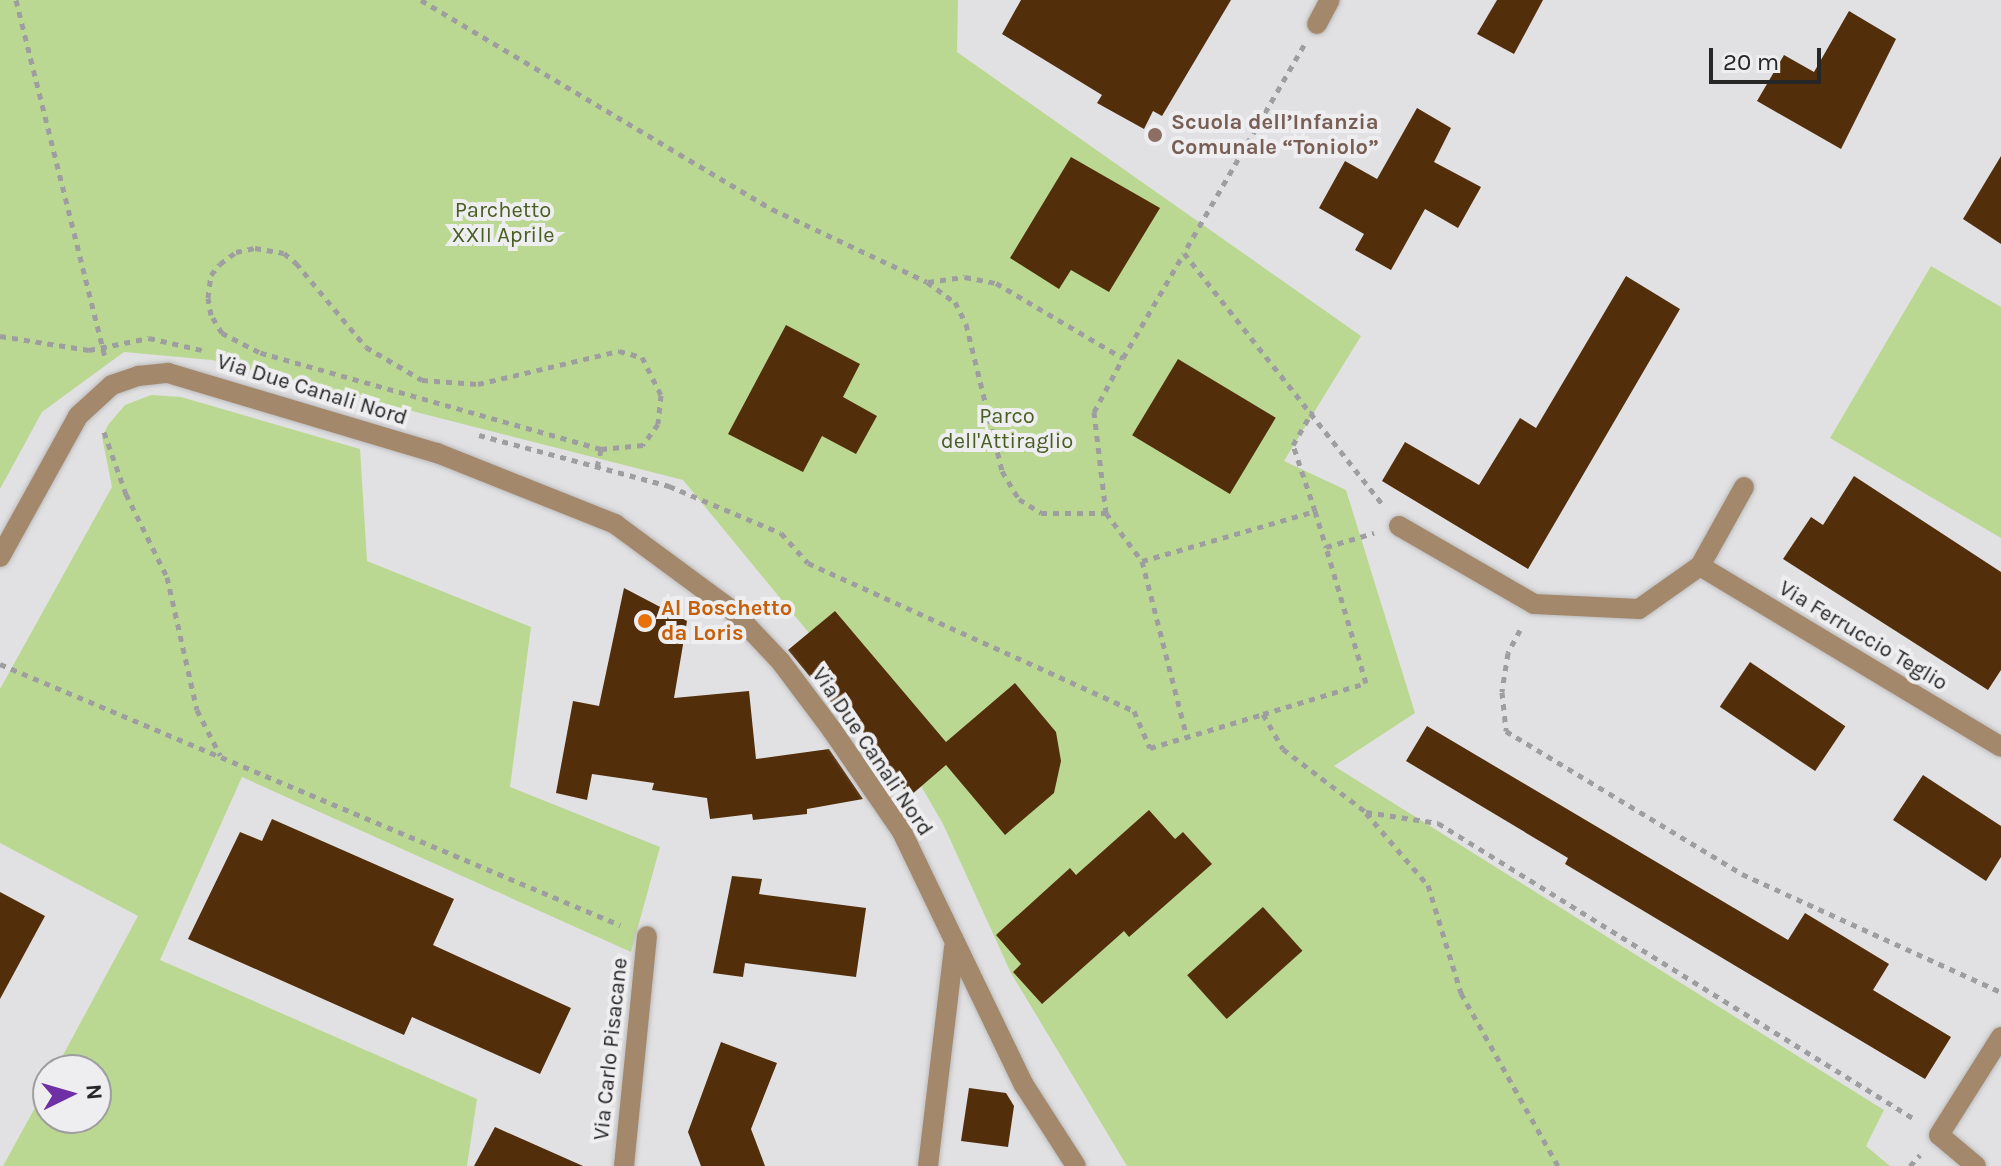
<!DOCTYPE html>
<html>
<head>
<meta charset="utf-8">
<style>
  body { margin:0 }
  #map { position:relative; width:2001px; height:1166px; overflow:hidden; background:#e1e1e3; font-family:Karla,sans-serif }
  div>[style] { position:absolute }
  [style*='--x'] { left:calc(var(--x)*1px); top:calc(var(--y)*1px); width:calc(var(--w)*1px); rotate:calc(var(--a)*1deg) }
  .green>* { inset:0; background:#bbd892 }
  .building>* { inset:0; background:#532e0b; transform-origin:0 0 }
  .path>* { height:5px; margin-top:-2.5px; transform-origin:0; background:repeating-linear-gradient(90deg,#9e9ea0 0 6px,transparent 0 12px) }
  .roads { filter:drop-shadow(0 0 2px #bcbcbe) drop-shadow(0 0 2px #bcbcbe) }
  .street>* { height:20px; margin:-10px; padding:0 10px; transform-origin:10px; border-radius:10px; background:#a4886b }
  .dots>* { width:22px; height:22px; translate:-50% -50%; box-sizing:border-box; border:4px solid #eeeef0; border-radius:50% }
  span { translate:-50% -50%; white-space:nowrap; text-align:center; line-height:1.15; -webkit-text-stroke:8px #eeeef0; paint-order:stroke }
  .education-label { font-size:22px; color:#785e54; font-weight:700 }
  .left { translate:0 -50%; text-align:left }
  .park-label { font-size:22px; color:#485e22 }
  .street-label { font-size:22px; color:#272728 }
  .food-label { font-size:22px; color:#c56008; font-weight:700 }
  .north { position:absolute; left:32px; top:1054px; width:80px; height:80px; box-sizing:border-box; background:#eeeef0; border:2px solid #9e9ea0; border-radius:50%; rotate:85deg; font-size:22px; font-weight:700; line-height:32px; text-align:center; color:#272728 }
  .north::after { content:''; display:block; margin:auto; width:28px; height:36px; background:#6f30a5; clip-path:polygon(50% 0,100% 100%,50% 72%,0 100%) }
  .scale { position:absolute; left:1709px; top:48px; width:112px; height:36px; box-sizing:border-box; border:4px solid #272728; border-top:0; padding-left:10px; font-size:24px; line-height:28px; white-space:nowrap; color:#272728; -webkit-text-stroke:6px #eeeef0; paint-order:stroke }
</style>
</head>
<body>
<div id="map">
  <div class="green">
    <i style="clip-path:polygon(0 0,958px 0,957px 52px,1361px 336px,1284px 461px,1346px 490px,1415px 713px,1334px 766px,1884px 1110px,1866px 1146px,1890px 1166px,1127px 1166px,1011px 973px,943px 824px,888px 729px,683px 480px,212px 360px,124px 352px,42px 412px,0 489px)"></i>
    <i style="clip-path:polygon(1931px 266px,2001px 307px,2001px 538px,1830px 438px)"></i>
    <i style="clip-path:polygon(151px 395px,181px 397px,360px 449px,367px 561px,531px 627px,510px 787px,660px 847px,631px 952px,242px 777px,160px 960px,477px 1099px,467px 1166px,3px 1166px,48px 1084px,48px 1118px,96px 1118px,96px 1070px,55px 1070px,138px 916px,0 843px,0 689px,112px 487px,102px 437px,108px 425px,125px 405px)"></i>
  </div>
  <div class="building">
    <i style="clip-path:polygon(1021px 0,1231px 0,1162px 116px,1153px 111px,1144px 129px,1097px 103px,1102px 95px,1002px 34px)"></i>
    <i style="clip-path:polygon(1497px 0,1543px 0,1514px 54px,1477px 34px)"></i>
    <i style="clip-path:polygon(1849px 11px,1896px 39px,1841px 149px,1757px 101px,1784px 55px,1814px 72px)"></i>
    <i style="clip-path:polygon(1417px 108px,1451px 128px,1434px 162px,1481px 187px,1458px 228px,1425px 209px,1391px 270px,1355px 250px,1364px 234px,1319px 208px,1345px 161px,1377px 179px)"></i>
    <i style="clip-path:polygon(2001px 156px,2001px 244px,1963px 219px)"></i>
    <i style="clip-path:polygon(1071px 157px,1160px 208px,1109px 292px,1071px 270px,1059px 289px,1010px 258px)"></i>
    <i style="clip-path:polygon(1626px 276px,1680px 309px,1528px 569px,1382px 481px,1405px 442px,1479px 485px,1520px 418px,1536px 428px)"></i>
    <i style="clip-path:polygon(786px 325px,860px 364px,843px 397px,877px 416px,856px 454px,822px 436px,803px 472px,728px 434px)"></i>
    <i style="left:1178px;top:359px;width:114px;height:89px;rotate:31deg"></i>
    <i style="clip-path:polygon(1854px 476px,2001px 572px,2001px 670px,1988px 690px,1783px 559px,1811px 517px,1823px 525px)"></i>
    <i style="clip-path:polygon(624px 588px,687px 621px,674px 698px,749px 691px,756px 759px,829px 749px,863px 799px,807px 809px,807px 814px,753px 820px,752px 814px,710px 819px,707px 798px,652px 790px,654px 783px,592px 774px,587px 800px,556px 793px,573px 701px,599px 706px)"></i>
    <i style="clip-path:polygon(835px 611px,946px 742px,1015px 683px,1056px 732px,1061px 761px,1054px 793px,1005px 835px,946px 765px,910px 796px,901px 786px,889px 790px,859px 747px,867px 746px,788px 650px)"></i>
    <i style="left:1750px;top:662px;width:115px;height:54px;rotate:34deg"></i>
    <i style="clip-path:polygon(1427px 726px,1788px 940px,1805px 913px,1889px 964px,1873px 990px,1951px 1037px,1925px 1079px,1565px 864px,1568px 858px,1406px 761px)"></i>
    <i style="clip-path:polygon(1923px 775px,2001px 826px,2001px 857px,1986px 881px,1893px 820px)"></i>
    <i style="clip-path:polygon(1149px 810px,1175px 839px,1183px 832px,1212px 864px,1129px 937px,1124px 931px,1042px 1004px,1013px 972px,1021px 964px,996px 935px,1070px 868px,1076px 875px)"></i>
    <i style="clip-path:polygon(272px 819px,454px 899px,433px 945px,571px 1008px,540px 1074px,412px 1017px,404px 1035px,188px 939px,240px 832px,262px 841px)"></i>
    <i style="clip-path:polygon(732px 876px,762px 879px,759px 894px,866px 908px,856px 977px,745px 963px,743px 977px,713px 973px)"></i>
    <i style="clip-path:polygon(0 892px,45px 916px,0 999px)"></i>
    <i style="left:1263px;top:907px;width:59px;height:102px;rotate:48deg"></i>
    <i style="clip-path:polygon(721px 1042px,777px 1063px,751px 1129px,765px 1166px,701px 1166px,688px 1132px)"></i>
    <i style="clip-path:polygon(969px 1088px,1006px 1093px,1014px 1106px,1008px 1147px,961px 1141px)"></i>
    <i style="clip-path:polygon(495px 1127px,583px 1166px,474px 1166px)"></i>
  </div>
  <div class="path">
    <i style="--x:16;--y:0;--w:371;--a:76"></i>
    <i style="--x:421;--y:0;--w:409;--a:30.8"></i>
    <i style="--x:772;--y:209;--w:171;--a:25.2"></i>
    <i style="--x:927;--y:282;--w:34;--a:36"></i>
    <i style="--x:955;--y:302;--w:25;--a:63"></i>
    <i style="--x:966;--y:324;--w:151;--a:76.2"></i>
    <i style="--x:1002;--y:471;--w:33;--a:59"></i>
    <i style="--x:1019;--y:499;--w:26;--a:32"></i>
    <i style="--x:1041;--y:513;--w:65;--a:0"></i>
    <i style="--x:1106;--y:513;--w:102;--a:-96.8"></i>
    <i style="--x:1094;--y:412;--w:61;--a:-61.8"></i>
    <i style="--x:1304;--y:45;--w:240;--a:120"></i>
    <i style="--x:1184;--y:253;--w:323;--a:51.7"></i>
    <i style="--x:255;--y:248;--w:29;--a:10"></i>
    <i style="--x:284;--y:253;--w:16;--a:40"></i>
    <i style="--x:296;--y:263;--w:109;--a:50.2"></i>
    <i style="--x:366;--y:347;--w:65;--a:30.5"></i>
    <i style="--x:422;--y:380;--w:56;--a:4.1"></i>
    <i style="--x:478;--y:384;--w:145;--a:-13.2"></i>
    <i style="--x:619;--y:351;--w:24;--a:15"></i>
    <i style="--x:642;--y:357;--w:42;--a:63.4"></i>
    <i style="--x:661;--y:395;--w:29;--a:96"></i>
    <i style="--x:658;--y:424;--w:26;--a:126"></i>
    <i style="--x:643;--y:445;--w:42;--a:174.6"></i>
    <i style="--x:601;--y:449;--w:355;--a:-164.2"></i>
    <i style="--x:259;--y:352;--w:42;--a:-152.8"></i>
    <i style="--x:222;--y:333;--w:21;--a:-121"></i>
    <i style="--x:211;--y:315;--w:17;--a:-100"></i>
    <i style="--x:208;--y:298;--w:23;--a:-83"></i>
    <i style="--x:211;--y:275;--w:14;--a:-51"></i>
    <i style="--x:220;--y:264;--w:20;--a:-37"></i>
    <i style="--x:236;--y:252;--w:19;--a:-12"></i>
    <i style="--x:928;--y:282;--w:37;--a:-8"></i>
    <i style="--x:965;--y:277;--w:32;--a:11"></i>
    <i style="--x:996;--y:283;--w:147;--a:30.6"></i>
    <i style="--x:1123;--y:358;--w:121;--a:-59.8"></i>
    <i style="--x:0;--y:336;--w:90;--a:8.9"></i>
    <i style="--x:89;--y:350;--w:61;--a:-11.3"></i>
    <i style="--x:149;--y:338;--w:58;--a:12.8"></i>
    <i style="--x:104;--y:432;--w:66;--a:70.5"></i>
    <i style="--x:126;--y:494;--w:93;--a:63.7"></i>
    <i style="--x:167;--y:577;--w:136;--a:77.3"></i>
    <i style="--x:197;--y:710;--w:51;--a:62.9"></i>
    <i style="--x:479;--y:435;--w:197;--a:15"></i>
    <i style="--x:669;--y:486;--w:121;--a:22.8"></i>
    <i style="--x:781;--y:533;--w:40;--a:48"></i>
    <i style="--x:808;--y:563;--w:358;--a:24.4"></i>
    <i style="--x:1134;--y:711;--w:40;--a:66.6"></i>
    <i style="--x:1150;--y:748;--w:118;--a:-16.7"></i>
    <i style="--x:1263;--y:714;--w:40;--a:60.3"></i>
    <i style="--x:1283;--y:749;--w:104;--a:37.2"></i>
    <i style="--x:1366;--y:812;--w:73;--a:8.7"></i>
    <i style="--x:1438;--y:823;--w:563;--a:31.85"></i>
    <i style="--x:597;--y:467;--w:18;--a:-77"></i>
    <i style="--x:1315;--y:511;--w:38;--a:73"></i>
    <i style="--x:1106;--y:513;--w:60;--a:53.1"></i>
    <i style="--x:1142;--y:561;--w:182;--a:75.7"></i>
    <i style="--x:1142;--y:561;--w:180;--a:-16.1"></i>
    <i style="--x:1315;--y:511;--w:70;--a:-108.4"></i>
    <i style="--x:1293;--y:445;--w:39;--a:-60"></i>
    <i style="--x:1520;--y:630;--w:26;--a:118"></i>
    <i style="--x:1508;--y:653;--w:39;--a:99"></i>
    <i style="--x:1502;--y:692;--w:39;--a:84"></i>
    <i style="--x:1506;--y:731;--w:276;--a:31.2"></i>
    <i style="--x:1742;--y:874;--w:285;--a:24.5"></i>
    <i style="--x:0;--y:664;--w:673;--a:22.83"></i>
    <i style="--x:1263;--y:714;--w:108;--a:-16.8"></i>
    <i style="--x:1366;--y:683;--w:142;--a:-106.4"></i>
    <i style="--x:1326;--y:547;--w:50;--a:-16.3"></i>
    <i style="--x:1366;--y:813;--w:95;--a:49.3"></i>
    <i style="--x:1428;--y:885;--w:113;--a:73"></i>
    <i style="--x:1461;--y:993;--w:198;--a:60.7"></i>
    <i style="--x:1910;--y:1166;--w:15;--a:-48"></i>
  </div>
  <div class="roads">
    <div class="street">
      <i style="--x:1317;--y:24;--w:27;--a:-62"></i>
      <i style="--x:1744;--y:487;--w:90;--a:119.1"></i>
      <i style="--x:1700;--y:566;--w:351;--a:31"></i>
      <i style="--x:1399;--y:526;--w:156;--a:30"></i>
      <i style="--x:1534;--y:604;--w:105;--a:2.7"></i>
      <i style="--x:1639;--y:609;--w:75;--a:-35.2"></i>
      <i style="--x:0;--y:557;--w:161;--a:-61"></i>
      <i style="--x:78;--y:416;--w:46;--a:-42.4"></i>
      <i style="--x:112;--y:385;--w:28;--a:-19"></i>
      <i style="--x:138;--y:376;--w:30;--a:-6"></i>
      <i style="--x:168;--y:373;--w:281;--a:16.6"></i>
      <i style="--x:437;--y:453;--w:192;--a:21.7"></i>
      <i style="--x:615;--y:524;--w:147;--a:36.4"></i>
      <i style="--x:733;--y:611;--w:70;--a:46.7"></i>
      <i style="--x:781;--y:662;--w:85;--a:53.1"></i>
      <i style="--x:832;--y:730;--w:124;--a:55.5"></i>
      <i style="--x:902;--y:832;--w:281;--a:64.3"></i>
      <i style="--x:1024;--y:1085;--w:96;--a:57.3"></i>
      <i style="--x:624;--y:1166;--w:231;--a:-84.3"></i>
      <i style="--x:928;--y:1166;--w:220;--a:-83.2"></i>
      <i style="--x:1976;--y:1166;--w:48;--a:-140"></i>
      <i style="--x:1939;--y:1135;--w:116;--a:-57.7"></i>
    </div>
  </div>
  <div class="dots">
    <i style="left:1155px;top:135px;background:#8d6e63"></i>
    <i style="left:645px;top:621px;background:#e8710a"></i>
  </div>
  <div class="education-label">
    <span class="left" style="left:1171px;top:135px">Scuola dell’Infanzia<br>Comunale “Toniolo”</span>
  </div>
  <div class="park-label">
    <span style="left:503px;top:223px">Parchetto<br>XXII Aprile</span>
    <span style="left:1007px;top:429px">Parco<br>dell'Attiraglio</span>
  </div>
  <div class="street-label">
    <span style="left:312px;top:390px;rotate:17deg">Via Due Canali Nord</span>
    <span style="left:1863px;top:636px;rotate:31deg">Via Ferruccio Teglio</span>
    <span style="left:872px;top:752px;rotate:56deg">Via Due Canali Nord</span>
    <span style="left:611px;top:1049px;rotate:-84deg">Via Carlo Pisacane</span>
  </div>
  <div class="food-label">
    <span class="left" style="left:661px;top:621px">Al Boschetto<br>da Loris</span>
  </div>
  <div class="north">N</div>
  <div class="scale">20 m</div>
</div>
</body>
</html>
